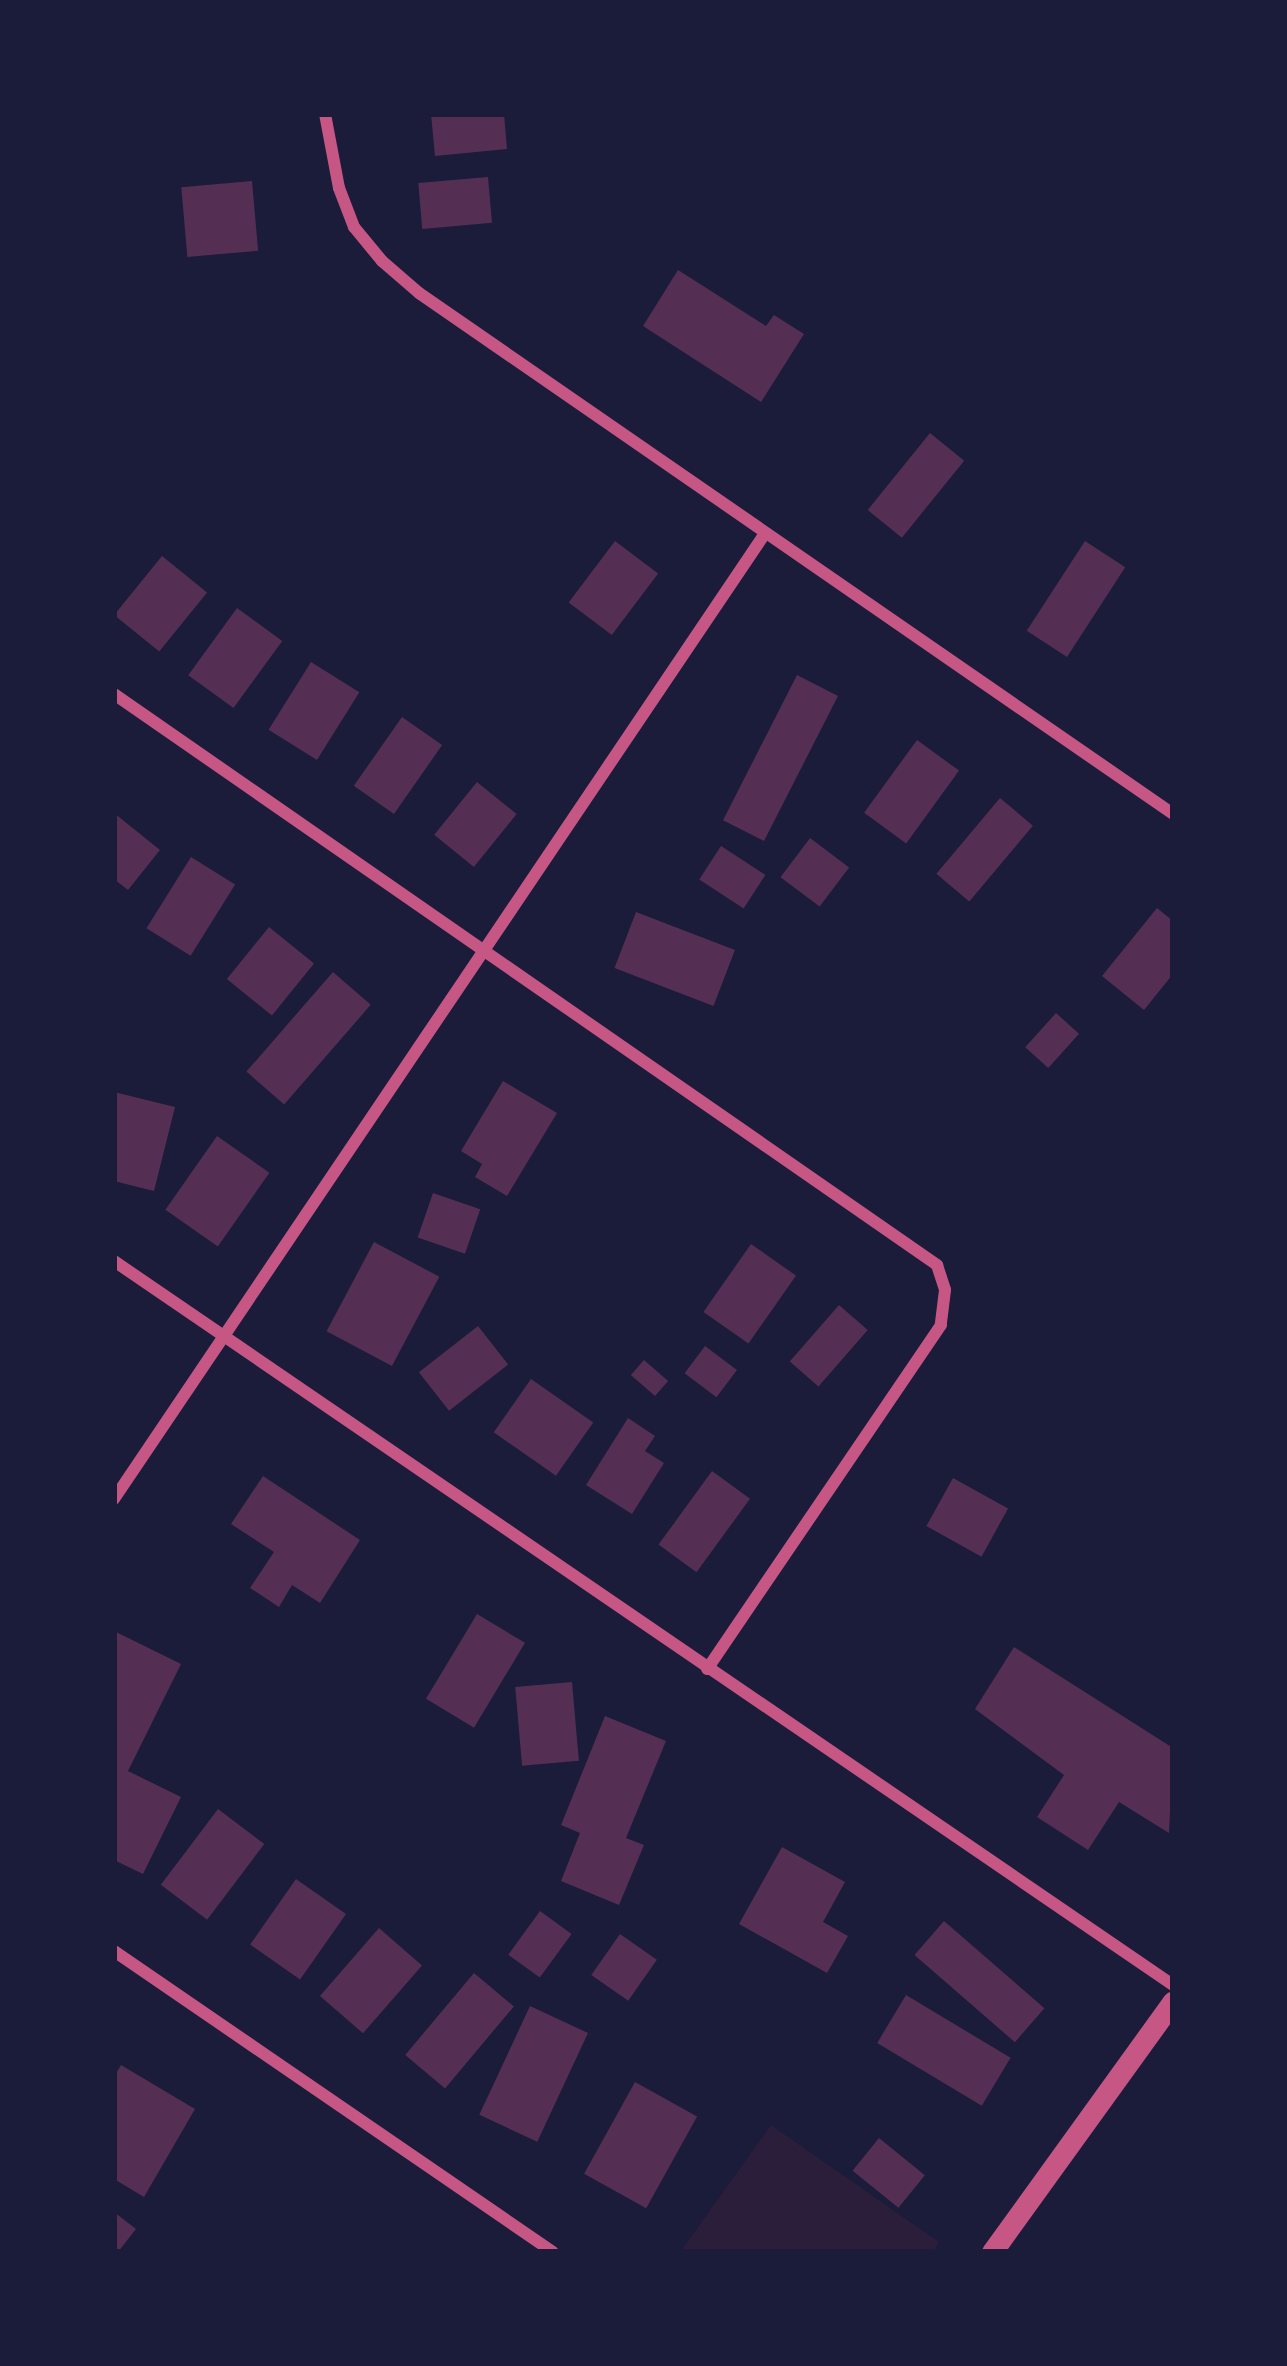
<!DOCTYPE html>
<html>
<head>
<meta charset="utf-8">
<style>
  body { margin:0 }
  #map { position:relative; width:1287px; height:2366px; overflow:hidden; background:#1b1b3a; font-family:"Crimson Pro",serif }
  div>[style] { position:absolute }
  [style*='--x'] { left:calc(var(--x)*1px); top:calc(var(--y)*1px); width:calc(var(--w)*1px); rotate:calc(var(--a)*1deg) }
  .green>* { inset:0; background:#2a1e3b }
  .building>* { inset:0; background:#542f53; transform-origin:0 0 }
  .minor>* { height:12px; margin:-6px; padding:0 6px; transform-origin:6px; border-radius:6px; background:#c65784 }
  .tertiary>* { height:21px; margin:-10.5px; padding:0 10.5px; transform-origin:10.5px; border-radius:10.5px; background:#c65784 }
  span { translate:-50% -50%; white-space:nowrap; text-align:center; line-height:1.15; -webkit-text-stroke:12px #1b1b3a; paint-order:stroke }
  .frame { position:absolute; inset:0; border:117px solid #1b1b3a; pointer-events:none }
</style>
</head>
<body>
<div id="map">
  <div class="green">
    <i style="clip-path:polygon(771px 2125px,939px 2242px,933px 2252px,680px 2252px)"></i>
  </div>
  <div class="building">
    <i style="clip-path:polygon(431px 114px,504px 114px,507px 149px,435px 156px)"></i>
    <i style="left:488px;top:177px;width:46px;height:70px;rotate:85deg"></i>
    <i style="left:252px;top:181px;width:70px;height:71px;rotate:85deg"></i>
    <i style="clip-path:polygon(678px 270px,766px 326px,774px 315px,804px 334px,761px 402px,643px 326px)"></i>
    <i style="left:930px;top:433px;width:44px;height:99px;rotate:39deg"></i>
    <i style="left:615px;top:541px;width:54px;height:77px;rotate:37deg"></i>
    <i style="left:1085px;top:541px;width:48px;height:107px;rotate:33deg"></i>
    <i style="left:162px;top:556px;width:58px;height:76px;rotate:39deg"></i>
    <i style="left:237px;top:608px;width:56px;height:83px;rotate:36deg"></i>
    <i style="left:311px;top:662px;width:57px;height:80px;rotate:32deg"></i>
    <i style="left:797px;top:675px;width:46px;height:163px;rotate:27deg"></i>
    <i style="left:402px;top:717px;width:49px;height:84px;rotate:35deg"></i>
    <i style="left:917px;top:740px;width:52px;height:90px;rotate:36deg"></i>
    <i style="left:477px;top:782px;width:51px;height:68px;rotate:39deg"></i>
    <i style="left:1000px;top:798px;width:43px;height:99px;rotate:40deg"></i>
    <i style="clip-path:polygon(114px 813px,160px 850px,128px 890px,114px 879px)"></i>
    <i style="left:810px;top:838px;width:49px;height:49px;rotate:37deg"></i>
    <i style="left:721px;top:846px;width:53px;height:40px;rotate:33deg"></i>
    <i style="left:191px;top:857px;width:52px;height:84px;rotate:32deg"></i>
    <i style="clip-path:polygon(1157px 908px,1173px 921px,1173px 974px,1144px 1010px,1102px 976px)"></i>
    <i style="left:636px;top:912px;width:106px;height:60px;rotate:21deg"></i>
    <i style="left:269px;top:927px;width:58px;height:67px;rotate:39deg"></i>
    <i style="left:333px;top:972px;width:50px;height:132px;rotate:41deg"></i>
    <i style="left:1056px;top:1013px;width:31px;height:46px;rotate:42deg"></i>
    <i style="clip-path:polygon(503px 1081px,557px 1113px,507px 1196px,475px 1177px,482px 1164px,461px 1151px)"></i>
    <i style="clip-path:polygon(114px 1092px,175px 1107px,154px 1191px,114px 1181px)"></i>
    <i style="left:217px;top:1136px;width:64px;height:90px;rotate:35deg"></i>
    <i style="left:433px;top:1193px;width:50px;height:47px;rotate:19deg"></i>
    <i style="left:374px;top:1242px;width:74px;height:101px;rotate:28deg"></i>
    <i style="left:751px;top:1244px;width:55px;height:83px;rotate:35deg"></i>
    <i style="left:839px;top:1305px;width:38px;height:75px;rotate:41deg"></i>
    <i style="left:478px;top:1326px;width:49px;height:75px;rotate:52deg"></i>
    <i style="left:705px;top:1346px;width:40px;height:34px;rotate:37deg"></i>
    <i style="left:644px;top:1360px;width:32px;height:20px;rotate:41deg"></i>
    <i style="left:531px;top:1379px;width:76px;height:65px;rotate:35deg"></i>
    <i style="clip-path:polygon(628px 1418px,655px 1436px,645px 1451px,664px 1463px,632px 1514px,586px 1485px)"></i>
    <i style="left:712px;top:1471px;width:47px;height:91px;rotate:36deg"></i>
    <i style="clip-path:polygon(263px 1476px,360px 1540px,320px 1603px,292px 1585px,279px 1607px,250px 1588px,274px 1552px,231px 1524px)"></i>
    <i style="left:953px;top:1478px;width:63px;height:55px;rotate:29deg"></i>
    <i style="left:477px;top:1614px;width:56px;height:99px;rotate:31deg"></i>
    <i style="clip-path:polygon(114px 1631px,181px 1664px,128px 1771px,181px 1797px,143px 1874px,114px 1860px)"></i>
    <i style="clip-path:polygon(1014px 1647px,1173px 1748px,1169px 1833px,1119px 1802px,1088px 1850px,1037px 1817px,1064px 1775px,975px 1709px)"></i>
    <i style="left:572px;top:1682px;width:79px;height:57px;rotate:85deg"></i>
    <i style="clip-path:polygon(605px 1716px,666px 1741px,626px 1838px,644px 1845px,619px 1905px,561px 1881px,580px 1833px,561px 1825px)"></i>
    <i style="left:218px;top:1809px;width:58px;height:95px;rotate:37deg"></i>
    <i style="clip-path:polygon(782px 1847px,845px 1882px,823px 1922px,848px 1936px,827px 1973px,739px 1924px)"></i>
    <i style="left:296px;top:1879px;width:61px;height:80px;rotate:35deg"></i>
    <i style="left:540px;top:1911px;width:39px;height:54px;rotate:36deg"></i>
    <i style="left:944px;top:1921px;width:133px;height:45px;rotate:41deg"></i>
    <i style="left:379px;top:1928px;width:57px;height:90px;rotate:41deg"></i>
    <i style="left:620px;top:1934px;width:45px;height:50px;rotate:35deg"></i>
    <i style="left:474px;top:1973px;width:52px;height:107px;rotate:40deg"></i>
    <i style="left:906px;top:1995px;width:122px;height:56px;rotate:31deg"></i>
    <i style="left:530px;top:2006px;width:64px;height:120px;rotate:25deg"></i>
    <i style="clip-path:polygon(121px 2065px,195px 2109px,144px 2197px,114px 2179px,114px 2077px)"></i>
    <i style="left:635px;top:2082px;width:71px;height:105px;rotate:29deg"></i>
    <i style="left:879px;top:2138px;width:59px;height:42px;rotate:39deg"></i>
    <i style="clip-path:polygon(114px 2212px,136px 2229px,118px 2252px,114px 2252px)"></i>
  </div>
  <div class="minor">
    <i style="--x:325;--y:114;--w:75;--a:79.3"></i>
    <i style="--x:339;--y:188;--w:42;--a:69"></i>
    <i style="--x:354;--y:227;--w:44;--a:50.5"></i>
    <i style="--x:382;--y:261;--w:49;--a:40.9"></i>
    <i style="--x:419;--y:293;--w:916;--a:34.64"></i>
    <i style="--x:114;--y:694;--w:1002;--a:34.75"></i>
    <i style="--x:937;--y:1265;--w:26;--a:72"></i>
    <i style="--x:945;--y:1290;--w:35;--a:97"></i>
    <i style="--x:941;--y:1325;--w:416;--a:124.2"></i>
    <i style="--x:114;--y:1261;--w:1283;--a:34.36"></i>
    <i style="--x:114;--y:1499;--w:1163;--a:-56.01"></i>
    <i style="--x:114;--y:1951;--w:532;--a:34.44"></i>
  </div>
  <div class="tertiary">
    <i style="--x:992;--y:2252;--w:309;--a:-54.2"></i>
  </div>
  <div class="frame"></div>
</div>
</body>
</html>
